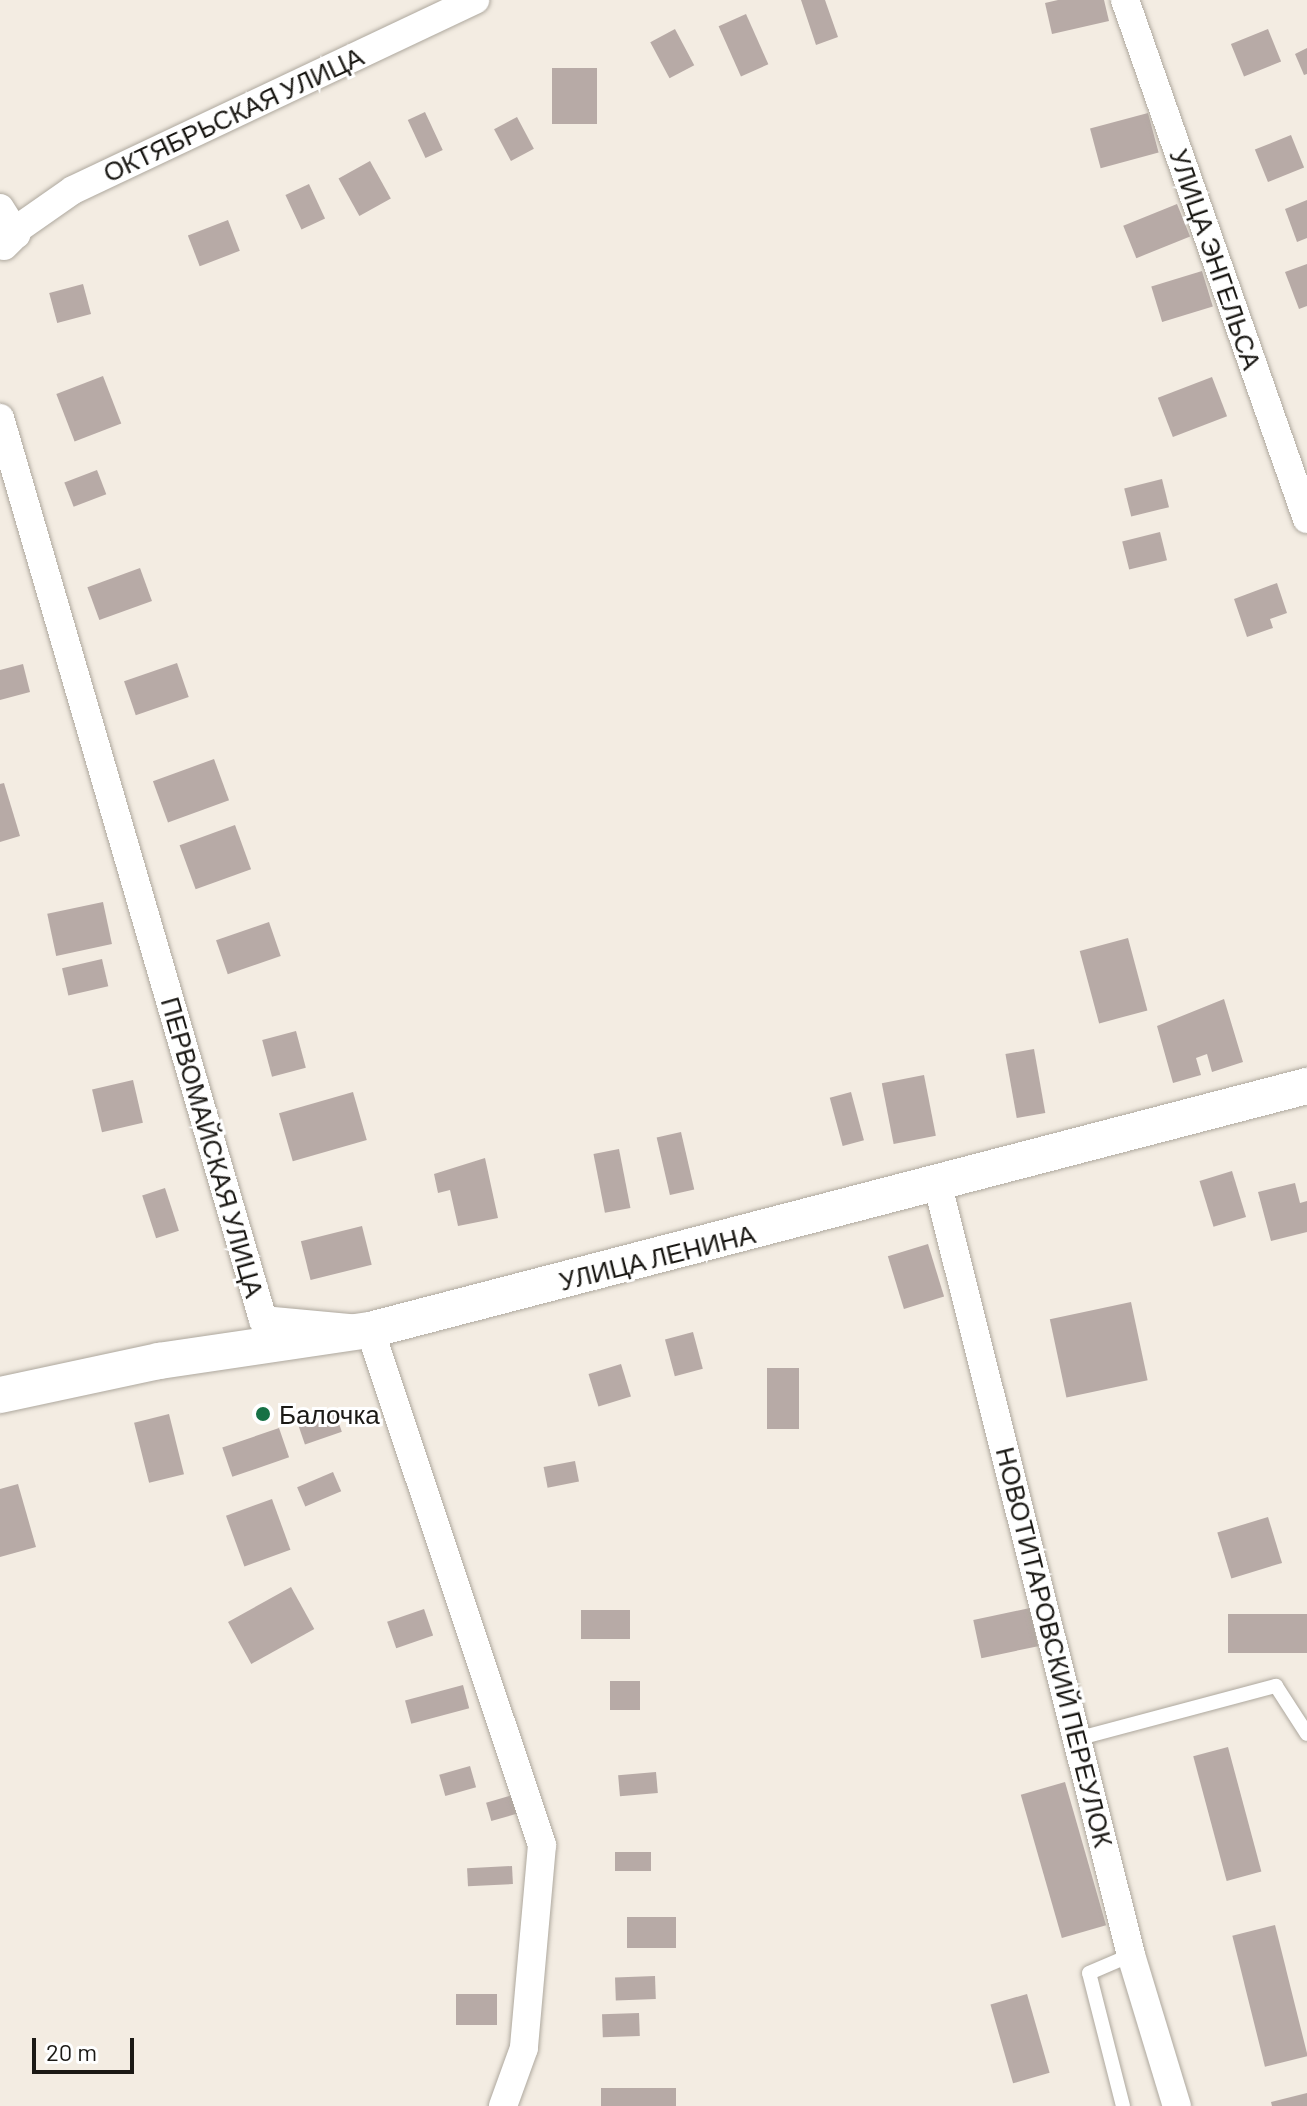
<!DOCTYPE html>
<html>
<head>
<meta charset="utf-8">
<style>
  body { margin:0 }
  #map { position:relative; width:1307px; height:2106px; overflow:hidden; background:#f3ece2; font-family:Barlow,sans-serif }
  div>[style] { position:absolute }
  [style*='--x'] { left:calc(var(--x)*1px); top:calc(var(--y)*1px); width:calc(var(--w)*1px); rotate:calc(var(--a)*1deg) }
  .building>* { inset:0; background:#b7aaa6; transform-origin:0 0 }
  .roads { filter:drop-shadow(0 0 2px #aea89e) drop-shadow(0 0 2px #aea89e) }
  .service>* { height:14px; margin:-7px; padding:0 7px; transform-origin:7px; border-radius:7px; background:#fff }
  .minor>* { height:28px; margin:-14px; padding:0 14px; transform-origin:14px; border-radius:14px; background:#fff }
  .tertiary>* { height:36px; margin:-18px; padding:0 18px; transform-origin:18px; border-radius:18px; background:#fff }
  .dots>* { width:22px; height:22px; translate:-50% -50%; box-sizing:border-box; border:4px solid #fff; border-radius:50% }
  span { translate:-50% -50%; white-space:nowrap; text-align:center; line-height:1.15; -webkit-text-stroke:6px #fff; paint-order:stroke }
  .street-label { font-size:26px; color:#1b1915 }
  .poi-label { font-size:26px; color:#1b1915 }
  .left { translate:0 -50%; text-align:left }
  .scale { position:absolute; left:32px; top:2038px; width:102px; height:36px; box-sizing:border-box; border:4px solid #1b1915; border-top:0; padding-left:10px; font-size:24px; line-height:28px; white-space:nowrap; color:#1b1915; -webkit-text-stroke:6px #fff; paint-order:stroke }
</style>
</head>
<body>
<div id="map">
  <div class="building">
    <i style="clip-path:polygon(801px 0,825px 0,838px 37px,816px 45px)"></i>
    <i style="clip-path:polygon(1058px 0,1104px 0,1109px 21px,1052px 34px,1045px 3px)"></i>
    <i style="left:746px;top:14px;width:55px;height:30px;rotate:66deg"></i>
    <i style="left:675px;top:29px;width:41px;height:28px;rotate:62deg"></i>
    <i style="left:1268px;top:29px;width:35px;height:40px;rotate:68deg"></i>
    <i style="clip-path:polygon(1307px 48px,1307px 74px,1304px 75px,1295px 54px)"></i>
    <i style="left:552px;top:68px;width:45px;height:56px"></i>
    <i style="left:425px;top:112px;width:42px;height:19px;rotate:65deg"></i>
    <i style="left:1148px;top:113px;width:41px;height:60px;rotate:75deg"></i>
    <i style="left:517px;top:117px;width:36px;height:26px;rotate:62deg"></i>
    <i style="left:1291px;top:135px;width:35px;height:39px;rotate:68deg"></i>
    <i style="left:370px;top:161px;width:43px;height:36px;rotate:61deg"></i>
    <i style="left:309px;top:184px;width:38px;height:26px;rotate:65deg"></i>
    <i style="clip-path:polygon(1307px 200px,1307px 238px,1297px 242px,1285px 209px)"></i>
    <i style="left:1177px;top:204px;width:35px;height:58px;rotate:68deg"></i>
    <i style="left:228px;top:220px;width:33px;height:43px;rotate:69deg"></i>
    <i style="clip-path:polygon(1307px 264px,1307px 306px,1299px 309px,1285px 272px)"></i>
    <i style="left:1202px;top:271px;width:37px;height:53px;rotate:73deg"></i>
    <i style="left:83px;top:284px;width:31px;height:35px;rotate:75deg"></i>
    <i style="left:103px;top:376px;width:51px;height:50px;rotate:69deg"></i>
    <i style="left:1212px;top:377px;width:42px;height:58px;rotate:69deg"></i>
    <i style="left:97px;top:470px;width:26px;height:35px;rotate:69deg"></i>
    <i style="left:1162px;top:479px;width:29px;height:39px;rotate:76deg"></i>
    <i style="left:1160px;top:532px;width:29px;height:39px;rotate:76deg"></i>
    <i style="left:140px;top:568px;width:35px;height:56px;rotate:70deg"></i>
    <i style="clip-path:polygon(1277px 583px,1287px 613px,1270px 619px,1273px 628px,1247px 637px,1234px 599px)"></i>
    <i style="left:177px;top:663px;width:36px;height:56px;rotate:71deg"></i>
    <i style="clip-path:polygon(23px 664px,30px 692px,0 700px,0 670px)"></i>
    <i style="left:214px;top:759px;width:44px;height:65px;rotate:70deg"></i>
    <i style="clip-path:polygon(4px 783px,20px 836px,0 842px,0 784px)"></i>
    <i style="left:235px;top:825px;width:47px;height:59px;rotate:70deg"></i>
    <i style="left:103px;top:902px;width:43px;height:57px;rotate:78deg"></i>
    <i style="left:269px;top:922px;width:36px;height:56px;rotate:71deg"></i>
    <i style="left:1128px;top:938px;width:75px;height:50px;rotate:75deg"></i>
    <i style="left:102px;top:959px;width:28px;height:41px;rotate:77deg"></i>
    <i style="clip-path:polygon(1224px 999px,1243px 1062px,1212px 1072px,1207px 1054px,1196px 1058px,1201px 1075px,1173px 1083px,1157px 1026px)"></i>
    <i style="left:296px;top:1031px;width:38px;height:35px;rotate:75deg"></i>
    <i style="left:1034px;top:1049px;width:65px;height:29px;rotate:80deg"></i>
    <i style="left:924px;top:1075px;width:62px;height:43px;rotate:79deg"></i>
    <i style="left:133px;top:1080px;width:44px;height:42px;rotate:77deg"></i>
    <i style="left:353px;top:1092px;width:50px;height:77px;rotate:74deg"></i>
    <i style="left:851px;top:1092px;width:50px;height:22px;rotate:75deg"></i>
    <i style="left:681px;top:1132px;width:59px;height:25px;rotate:77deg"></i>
    <i style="left:619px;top:1149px;width:60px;height:26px;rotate:79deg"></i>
    <i style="clip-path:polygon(485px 1158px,498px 1218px,458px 1226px,450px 1190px,438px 1193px,434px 1174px)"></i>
    <i style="left:1232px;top:1171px;width:48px;height:34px;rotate:73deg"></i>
    <i style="clip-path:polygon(1295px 1183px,1300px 1203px,1307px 1201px,1307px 1232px,1271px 1241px,1258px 1192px)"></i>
    <i style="left:165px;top:1188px;width:45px;height:24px;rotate:72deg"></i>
    <i style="left:362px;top:1226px;width:40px;height:63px;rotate:76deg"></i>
    <i style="left:928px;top:1244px;width:55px;height:42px;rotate:73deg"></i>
    <i style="left:1131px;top:1302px;width:80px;height:83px;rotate:78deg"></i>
    <i style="left:693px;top:1332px;width:38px;height:29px;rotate:75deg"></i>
    <i style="left:621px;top:1364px;width:34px;height:34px;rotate:73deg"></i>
    <i style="left:767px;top:1368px;width:32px;height:61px"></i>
    <i style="left:335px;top:1412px;width:21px;height:39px;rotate:71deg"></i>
    <i style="left:169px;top:1414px;width:62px;height:36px;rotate:76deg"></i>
    <i style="left:279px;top:1428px;width:31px;height:60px;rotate:71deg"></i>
    <i style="left:575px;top:1461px;width:21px;height:32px;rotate:79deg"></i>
    <i style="left:333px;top:1472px;width:21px;height:39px;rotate:67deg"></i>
    <i style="clip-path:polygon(18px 1484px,36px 1547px,0 1557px,0 1489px)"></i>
    <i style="left:272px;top:1499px;width:54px;height:49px;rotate:70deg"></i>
    <i style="left:1268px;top:1517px;width:48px;height:53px;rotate:73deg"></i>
    <i style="left:291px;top:1587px;width:48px;height:72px;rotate:61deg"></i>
    <i style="left:1030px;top:1608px;width:39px;height:58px;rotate:78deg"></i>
    <i style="left:424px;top:1609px;width:28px;height:39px;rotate:71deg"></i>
    <i style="left:581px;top:1610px;width:49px;height:29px"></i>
    <i style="left:1307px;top:1614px;width:39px;height:79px;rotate:90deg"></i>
    <i style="left:610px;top:1681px;width:30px;height:29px"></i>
    <i style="left:463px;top:1685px;width:24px;height:60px;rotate:75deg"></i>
    <i style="left:1228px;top:1747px;width:129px;height:36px;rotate:75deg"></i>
    <i style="left:470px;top:1766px;width:22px;height:32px;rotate:74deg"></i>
    <i style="left:656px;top:1772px;width:21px;height:38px;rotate:85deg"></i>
    <i style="left:1065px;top:1782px;width:149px;height:46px;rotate:74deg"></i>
    <i style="left:513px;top:1795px;width:19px;height:28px;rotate:74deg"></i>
    <i style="left:615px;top:1852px;width:36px;height:19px"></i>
    <i style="left:512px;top:1866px;width:18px;height:45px;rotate:87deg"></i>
    <i style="left:627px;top:1917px;width:49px;height:31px"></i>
    <i style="left:1275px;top:1925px;width:135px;height:44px;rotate:76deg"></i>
    <i style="left:655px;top:1976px;width:23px;height:40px;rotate:88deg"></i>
    <i style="left:456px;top:1994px;width:41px;height:31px"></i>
    <i style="left:1027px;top:1994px;width:82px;height:38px;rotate:74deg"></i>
    <i style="left:639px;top:2013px;width:23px;height:37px;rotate:88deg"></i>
    <i style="left:601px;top:2088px;width:75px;height:18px"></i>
    <i style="clip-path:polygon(1307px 2093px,1307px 2106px,1272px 2106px,1271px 2102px)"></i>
  </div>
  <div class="roads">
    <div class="service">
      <i style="--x:1080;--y:1738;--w:203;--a:-14.9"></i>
      <i style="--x:1276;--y:1686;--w:57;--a:57.1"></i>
      <i style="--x:1123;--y:2106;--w:137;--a:-104.3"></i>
      <i style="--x:1089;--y:1973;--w:46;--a:-23.2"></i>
    </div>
    <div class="minor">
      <i style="--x:1125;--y:0;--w:550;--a:70.68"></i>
      <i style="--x:0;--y:208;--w:31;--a:58"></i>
      <i style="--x:16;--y:234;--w:17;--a:135"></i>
      <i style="--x:0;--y:241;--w:89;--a:-34.9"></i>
      <i style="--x:73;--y:190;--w:445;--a:-25.3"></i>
      <i style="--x:0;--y:418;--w:940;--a:73.74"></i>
      <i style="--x:263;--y:1320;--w:107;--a:5.3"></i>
      <i style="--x:370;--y:1330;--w:543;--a:71.53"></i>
      <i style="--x:542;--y:1845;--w:204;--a:95.1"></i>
      <i style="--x:524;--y:2048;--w:62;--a:109.9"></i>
      <i style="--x:938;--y:1186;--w:793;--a:75.91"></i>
      <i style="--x:1131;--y:1955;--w:158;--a:73.1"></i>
    </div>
    <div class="tertiary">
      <i style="--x:0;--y:1395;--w:163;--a:-12.1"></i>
      <i style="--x:159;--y:1361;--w:213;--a:-8.4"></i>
      <i style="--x:370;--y:1330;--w:968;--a:-14.6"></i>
    </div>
  </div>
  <div class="dots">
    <i style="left:263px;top:1414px;background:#177145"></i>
  </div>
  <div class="street-label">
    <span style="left:233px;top:114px;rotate:-25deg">ОКТЯБРЬСКАЯ УЛИЦА</span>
    <span style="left:1216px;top:259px;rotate:71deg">УЛИЦА ЭНГЕЛЬСА</span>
    <span style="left:213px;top:1147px;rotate:74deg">ПЕРВОМАЙСКАЯ УЛИЦА</span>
    <span style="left:657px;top:1257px;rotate:-14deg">УЛИЦА ЛЕНИНА</span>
    <span style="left:1055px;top:1647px;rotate:76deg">НОВОТИТАРОВСКИЙ ПЕРЕУЛОК</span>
  </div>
  <div class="poi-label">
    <span class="left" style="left:279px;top:1414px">Балочка</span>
  </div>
  <div class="scale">20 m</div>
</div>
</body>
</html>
